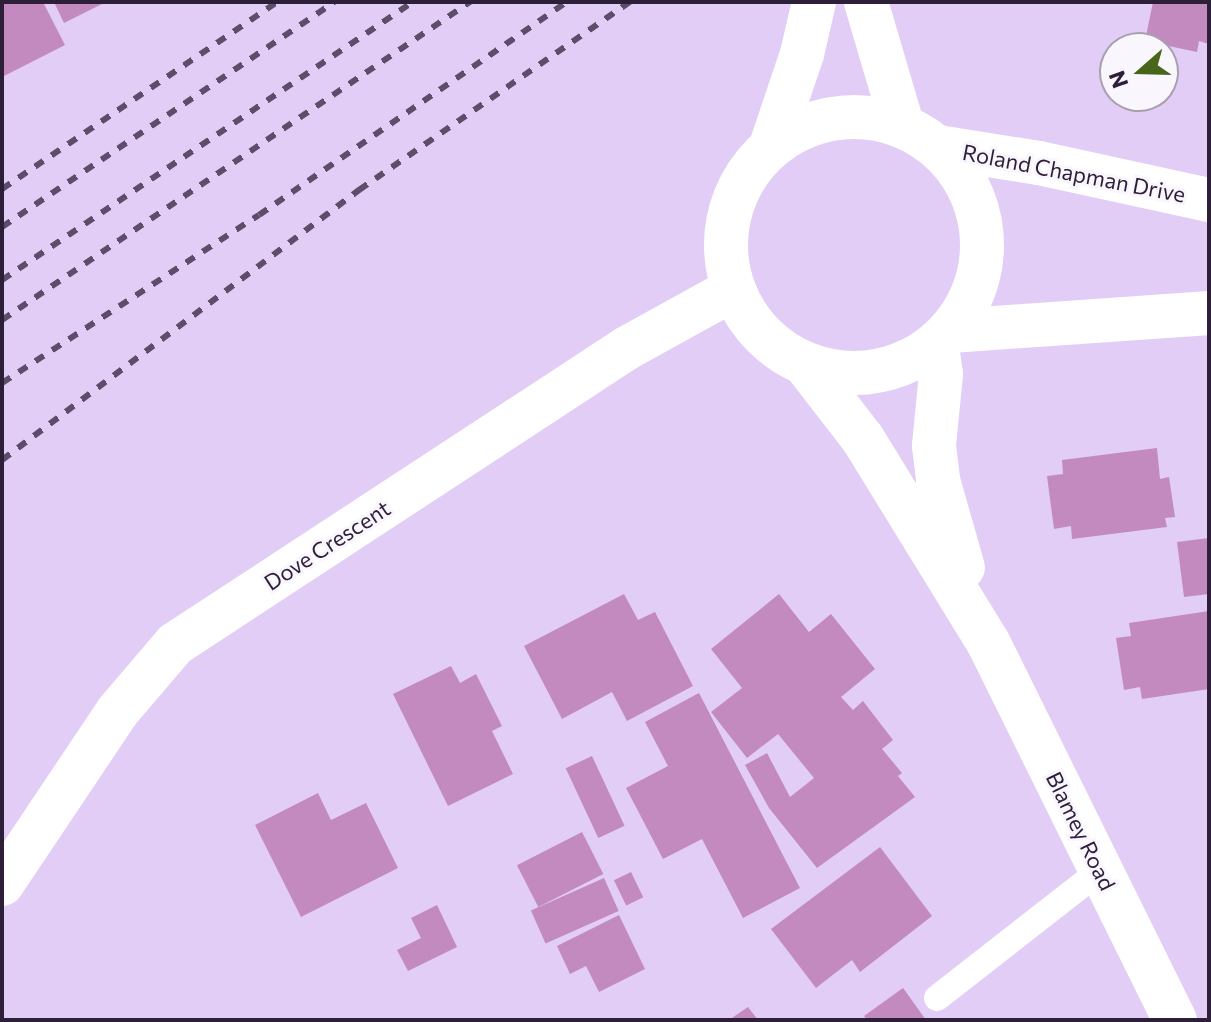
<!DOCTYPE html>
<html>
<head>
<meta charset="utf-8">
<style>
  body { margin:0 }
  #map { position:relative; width:1211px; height:1022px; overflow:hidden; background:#e2cdf6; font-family:Commissioner,sans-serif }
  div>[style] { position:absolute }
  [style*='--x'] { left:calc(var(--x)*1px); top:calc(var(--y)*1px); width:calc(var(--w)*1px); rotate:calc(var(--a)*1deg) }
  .building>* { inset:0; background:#c38ac0; transform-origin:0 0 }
  .lane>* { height:26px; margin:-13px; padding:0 13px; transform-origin:13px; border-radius:13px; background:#fff }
  .street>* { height:44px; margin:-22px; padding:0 22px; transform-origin:22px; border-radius:22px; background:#fff }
  .secondary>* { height:44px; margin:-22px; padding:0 22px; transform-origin:22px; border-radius:22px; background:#fff }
  .secondary>.ring { margin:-22px; padding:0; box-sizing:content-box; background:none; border:44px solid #fff; border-radius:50% }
  .rail>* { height:6px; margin-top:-3px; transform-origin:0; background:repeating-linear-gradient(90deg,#5d4d6b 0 10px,transparent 0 20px) }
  span { translate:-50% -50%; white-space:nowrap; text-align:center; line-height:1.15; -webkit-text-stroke:6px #f9f6fd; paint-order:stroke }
  .street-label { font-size:22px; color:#2e1f39 }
  .frame { position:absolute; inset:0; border:4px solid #2e1f39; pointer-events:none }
  .north { position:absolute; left:1099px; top:32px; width:80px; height:80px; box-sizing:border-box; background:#f9f6fd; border:2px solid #a8a0af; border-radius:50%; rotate:250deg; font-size:22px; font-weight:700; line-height:32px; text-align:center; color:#2e1f39 }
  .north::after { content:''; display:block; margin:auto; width:28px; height:36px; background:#48661a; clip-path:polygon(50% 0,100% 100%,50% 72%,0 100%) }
</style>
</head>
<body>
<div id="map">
  <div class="building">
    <i style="clip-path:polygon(2px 2px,43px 2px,65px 45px,2px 77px)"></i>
    <i style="clip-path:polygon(54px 2px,106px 2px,64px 23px)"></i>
    <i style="clip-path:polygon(1153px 2px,1209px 2px,1209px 44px,1199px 41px,1197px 52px,1145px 41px)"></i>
    <i style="clip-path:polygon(1157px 448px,1160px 479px,1169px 477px,1175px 517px,1165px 518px,1167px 527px,1072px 539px,1071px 526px,1054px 529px,1047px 476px,1063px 474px,1062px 460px)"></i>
    <i style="clip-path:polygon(1209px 538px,1209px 594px,1184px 597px,1177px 542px)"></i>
    <i style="clip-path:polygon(624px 594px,638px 620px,655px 612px,693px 686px,627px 721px,612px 692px,562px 719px,524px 646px)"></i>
    <i style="clip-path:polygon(779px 594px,809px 632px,831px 614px,875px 669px,841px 697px,853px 710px,863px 701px,893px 740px,882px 749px,902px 773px,898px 776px,915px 797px,817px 868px,769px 808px,745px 765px,767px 753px,790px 797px,814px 778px,778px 734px,747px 758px,711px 712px,742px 688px,711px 649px)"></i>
    <i style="clip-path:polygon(1209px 611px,1209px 689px,1142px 699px,1140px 687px,1124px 690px,1116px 638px,1131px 636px,1129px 623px)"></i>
    <i style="clip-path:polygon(451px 666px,460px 683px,476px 674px,502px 726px,492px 731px,513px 774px,448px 806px,393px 694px)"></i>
    <i style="clip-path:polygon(699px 693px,800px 888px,743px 918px,702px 839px,663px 859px,626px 788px,668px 766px,645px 722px)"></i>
    <i style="left:592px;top:756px;width:77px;height:29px;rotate:65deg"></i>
    <i style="clip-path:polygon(318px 793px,331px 820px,366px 803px,398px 868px,301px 917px,255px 825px)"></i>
    <i style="left:582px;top:832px;width:47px;height:73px;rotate:63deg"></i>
    <i style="clip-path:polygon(880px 847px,932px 916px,860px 972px,852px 960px,816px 988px,771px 929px)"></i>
    <i style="left:631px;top:872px;width:28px;height:19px;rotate:64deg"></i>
    <i style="left:604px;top:878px;width:36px;height:80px;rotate:66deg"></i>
    <i style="clip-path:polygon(437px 905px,457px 947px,408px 971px,397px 950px,421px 938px,411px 918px)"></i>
    <i style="clip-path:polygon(619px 915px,645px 969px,599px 992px,586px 966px,570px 974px,557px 946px)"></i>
    <i style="clip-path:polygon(903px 988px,926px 1020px,867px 1020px,864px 1016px)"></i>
    <i style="clip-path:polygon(748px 1007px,758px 1020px,729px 1020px)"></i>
  </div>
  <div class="lane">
    <i style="--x:937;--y:998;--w:208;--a:-38"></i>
  </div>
  <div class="street">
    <i style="--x:937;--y:346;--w:28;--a:82"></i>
    <i style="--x:941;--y:374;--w:72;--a:95.6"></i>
    <i style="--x:934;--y:446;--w:34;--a:83"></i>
    <i style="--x:938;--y:480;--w:91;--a:74.1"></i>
    <i style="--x:805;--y:364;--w:95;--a:52.3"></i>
    <i style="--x:863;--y:439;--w:238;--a:58.4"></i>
    <i style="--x:988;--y:642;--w:422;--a:63.7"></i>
    <i style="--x:2;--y:884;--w:207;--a:-56.2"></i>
    <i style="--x:117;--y:712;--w:89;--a:-49.5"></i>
    <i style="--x:175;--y:644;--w:540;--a:-33.22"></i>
    <i style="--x:627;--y:348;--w:120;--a:-28.9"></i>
  </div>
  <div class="secondary">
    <i style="--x:866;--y:2;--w:127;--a:73.6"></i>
    <i class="ring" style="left:726px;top:117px;width:212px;height:212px"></i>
    <i style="--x:772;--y:143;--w:94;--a:-71.4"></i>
    <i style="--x:802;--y:54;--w:53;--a:-77"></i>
    <i style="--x:938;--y:147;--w:102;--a:9"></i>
    <i style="--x:1039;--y:163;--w:174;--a:12.3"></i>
    <i style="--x:951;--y:331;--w:259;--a:-4"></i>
  </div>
  <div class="rail">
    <i style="--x:2;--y:189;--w:333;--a:-34.2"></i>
    <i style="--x:2;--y:227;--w:401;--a:-34.1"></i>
    <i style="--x:2;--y:280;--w:495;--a:-34.1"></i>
    <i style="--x:2;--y:320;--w:566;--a:-34.2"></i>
    <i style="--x:2;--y:383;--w:307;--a:-33.2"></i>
    <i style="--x:259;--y:215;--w:374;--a:-34.7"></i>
    <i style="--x:2;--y:460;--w:448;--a:-37.1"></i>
    <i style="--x:359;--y:190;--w:330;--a:-34.8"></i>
  </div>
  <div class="street-label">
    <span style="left:1074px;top:173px;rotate:11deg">Roland Chapman Drive</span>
    <span style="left:327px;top:545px;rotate:-33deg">Dove Crescent</span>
    <span style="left:1081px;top:831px;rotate:64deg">Blamey Road</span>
  </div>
  <div class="frame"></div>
  <div class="north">N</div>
</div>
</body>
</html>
